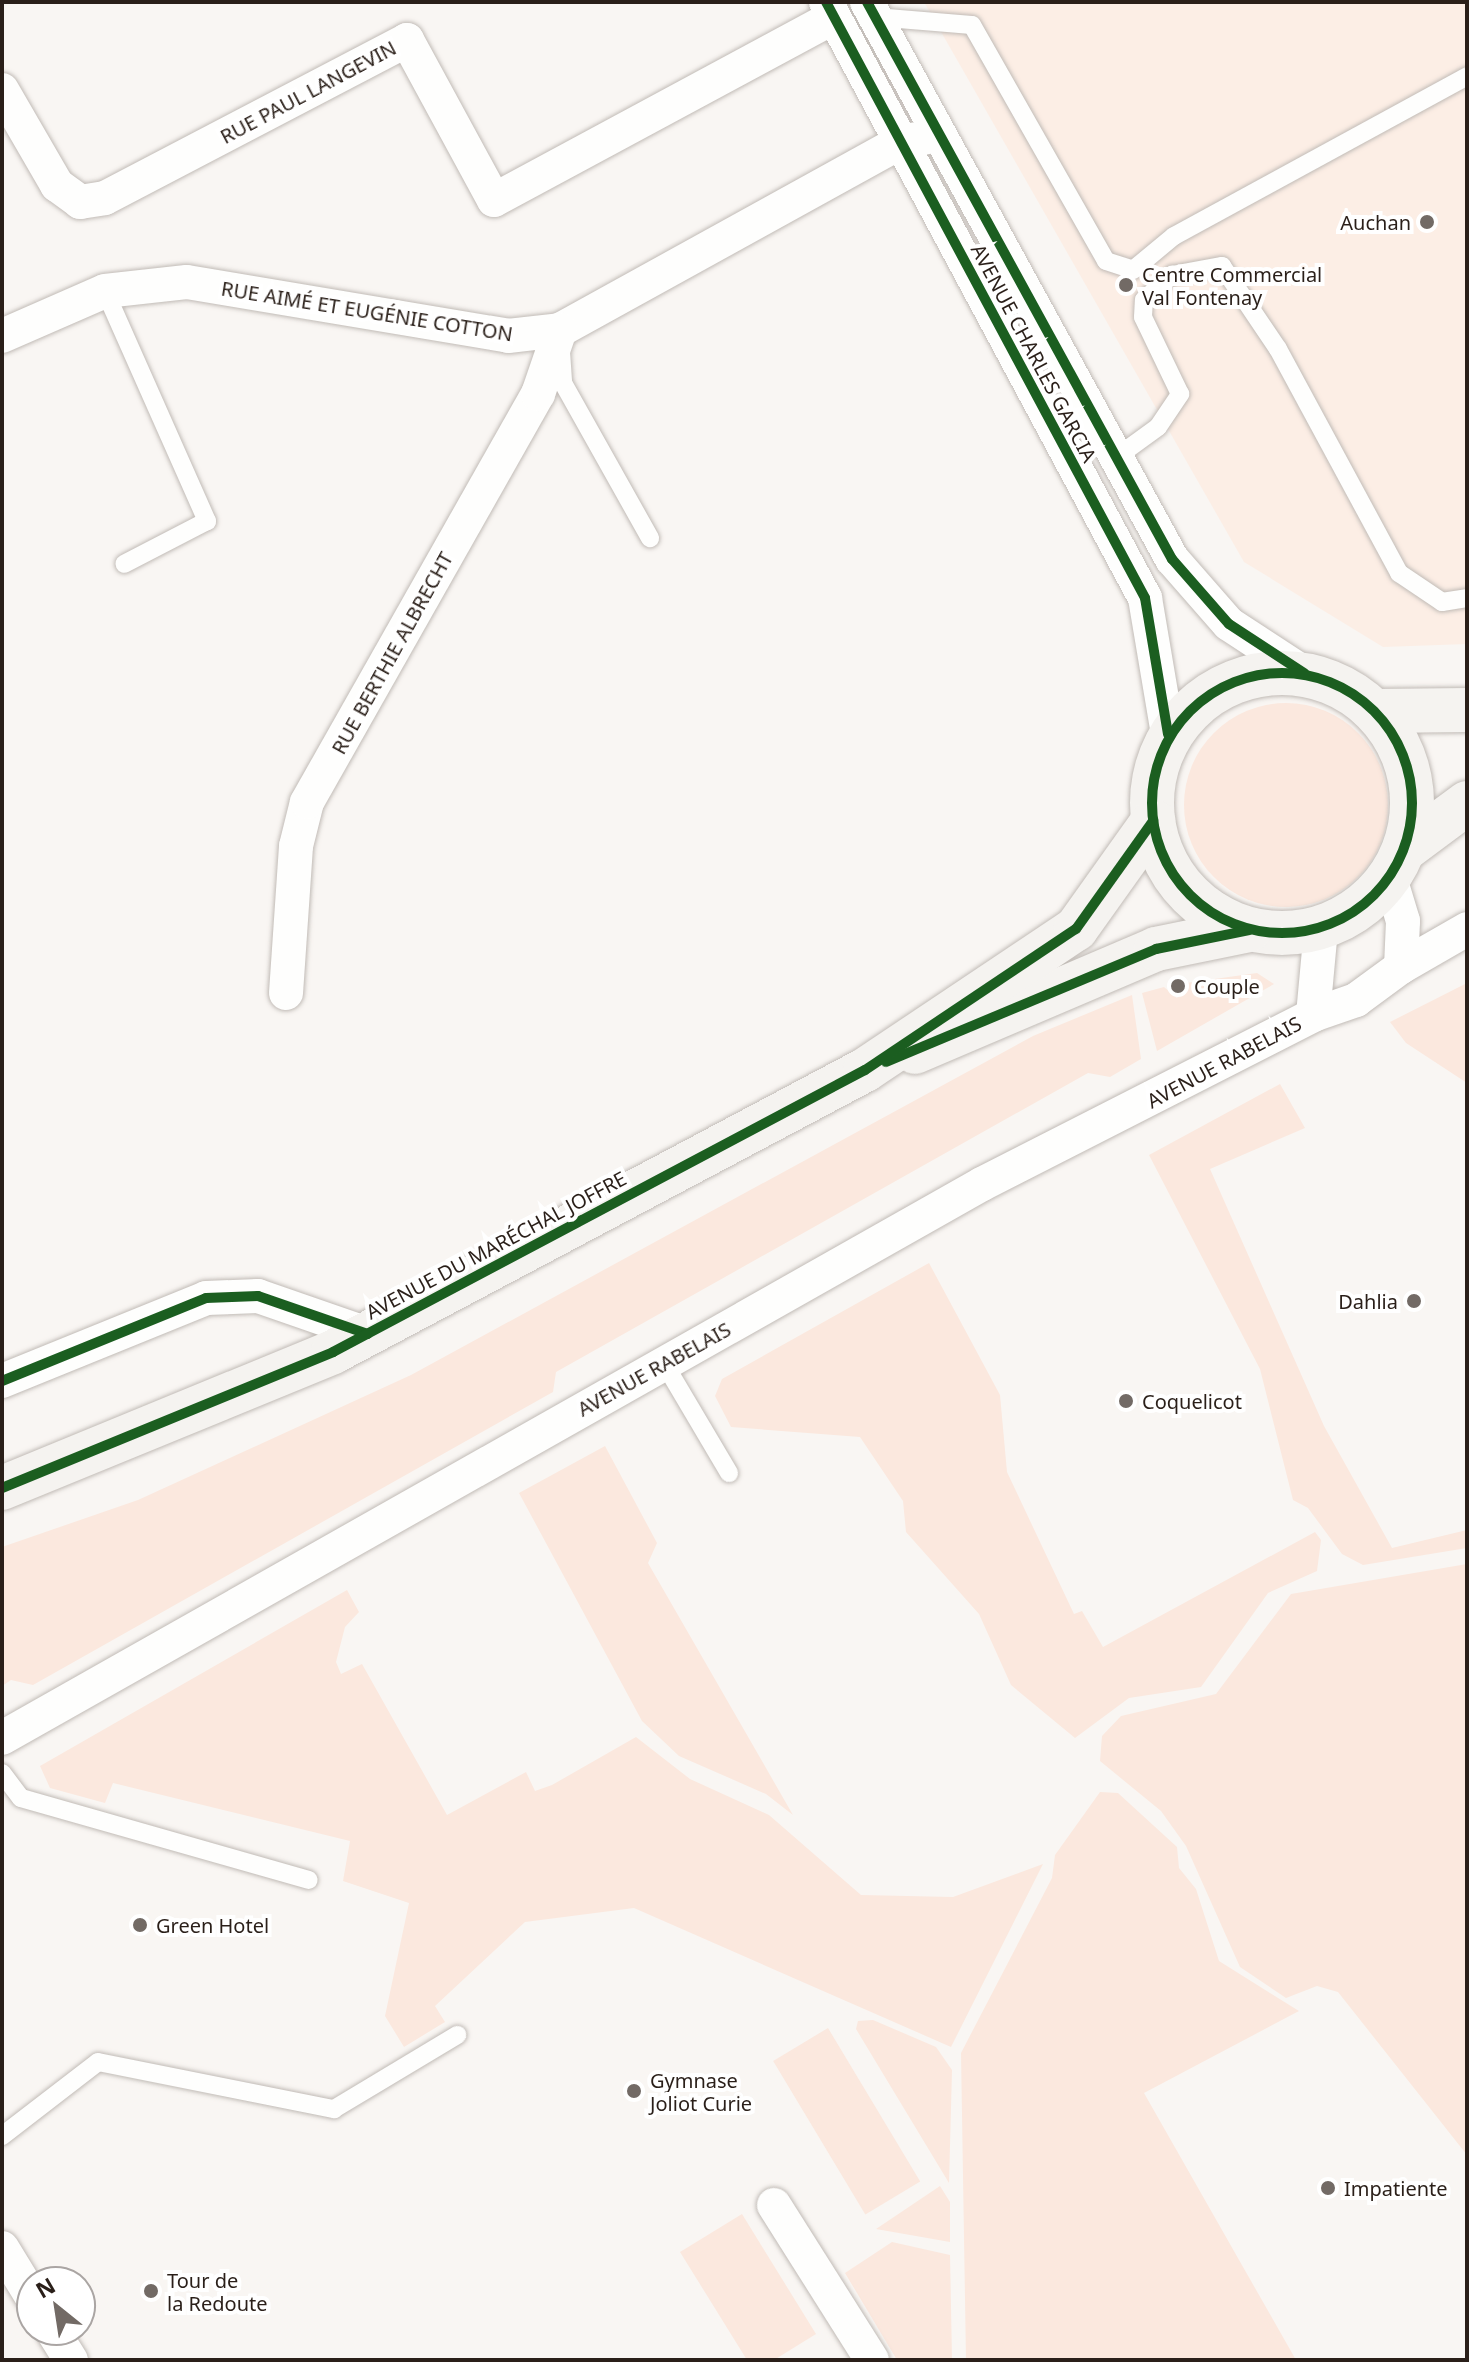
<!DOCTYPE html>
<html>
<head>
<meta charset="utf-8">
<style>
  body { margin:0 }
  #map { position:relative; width:1469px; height:2362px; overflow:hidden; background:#f9f6f3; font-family:"Noto Sans",sans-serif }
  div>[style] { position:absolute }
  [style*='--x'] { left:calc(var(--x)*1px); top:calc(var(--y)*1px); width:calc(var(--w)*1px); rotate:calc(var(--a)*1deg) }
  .built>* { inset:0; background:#fceee5 }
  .green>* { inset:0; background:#fbe8de; transform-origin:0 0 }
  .round { border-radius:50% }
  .roads { filter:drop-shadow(0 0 2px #c1bbb6) drop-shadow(0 0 2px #c1bbb6) }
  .service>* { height:18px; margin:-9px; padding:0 9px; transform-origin:9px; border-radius:9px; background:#fefefd }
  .minor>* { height:34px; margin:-17px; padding:0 17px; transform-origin:17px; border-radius:17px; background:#fefefd }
  .secondary>* { height:44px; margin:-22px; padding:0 22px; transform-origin:22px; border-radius:22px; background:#f5f3f0 }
  .secondary>.ring { margin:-22px; padding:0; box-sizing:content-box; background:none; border:44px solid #f5f3f0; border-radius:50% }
  .cycleway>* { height:10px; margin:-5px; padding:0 5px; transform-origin:5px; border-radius:5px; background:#1b5e20 }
  .cycleway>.ring { margin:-5px; padding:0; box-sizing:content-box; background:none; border:10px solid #1b5e20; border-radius:50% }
  .dots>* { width:22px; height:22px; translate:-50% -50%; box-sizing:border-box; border:4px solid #fff; border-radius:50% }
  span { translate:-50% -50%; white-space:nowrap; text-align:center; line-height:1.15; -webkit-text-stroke:8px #fff; paint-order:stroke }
  .street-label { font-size:20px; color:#2a1f19 }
  .poi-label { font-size:20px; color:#2a1f19 }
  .right { translate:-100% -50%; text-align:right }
  .left { translate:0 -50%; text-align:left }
  .frame { position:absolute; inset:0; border:4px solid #2a1f19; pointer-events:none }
  .north { position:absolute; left:16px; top:2266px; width:80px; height:80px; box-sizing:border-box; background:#fff; border:2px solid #aaa5a3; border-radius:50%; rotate:330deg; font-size:22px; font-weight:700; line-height:32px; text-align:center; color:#2a1f19 }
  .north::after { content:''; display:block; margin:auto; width:28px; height:36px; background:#726a65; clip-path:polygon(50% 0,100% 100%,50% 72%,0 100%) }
</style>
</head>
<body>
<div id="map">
  <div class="built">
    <i style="clip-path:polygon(924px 2px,1467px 2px,1467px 644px,1383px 647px,1244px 562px)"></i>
  </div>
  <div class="green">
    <i class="round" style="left:1184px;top:703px;width:204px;height:204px"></i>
    <i style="clip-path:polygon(1257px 973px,1274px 984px,1157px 1051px,1142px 993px,1164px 987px,1177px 998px,1186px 983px)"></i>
    <i style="clip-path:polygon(1467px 983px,1467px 1083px,1406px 1043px,1390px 1022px)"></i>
    <i style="clip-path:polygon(1132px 995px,1141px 1059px,1110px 1077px,1088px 1073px,556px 1372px,553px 1392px,33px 1685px,11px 1680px,2px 1686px,2px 1547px,138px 1500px,411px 1375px,1033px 1036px)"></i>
    <i style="clip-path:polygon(1280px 1084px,1305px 1128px,1210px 1169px,1324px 1426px,1392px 1548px,1467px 1530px,1467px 1548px,1363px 1565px,1342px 1554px,1308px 1508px,1293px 1500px,1260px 1369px,1149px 1155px)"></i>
    <i style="clip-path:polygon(929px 1263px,1000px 1395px,1007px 1472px,1074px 1614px,1082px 1611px,1103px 1647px,1315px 1532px,1321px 1540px,1317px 1571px,1268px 1593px,1201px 1687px,1129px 1698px,1075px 1738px,1011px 1685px,979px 1614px,906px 1532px,903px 1501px,860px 1437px,731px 1427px,715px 1396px,722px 1379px)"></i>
    <i style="clip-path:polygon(605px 1446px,657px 1543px,648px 1563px,793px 1815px,766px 1794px,679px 1756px,642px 1721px,519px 1493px)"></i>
    <i style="clip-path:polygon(1467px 1564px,1467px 2155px,1338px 1992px,1317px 1986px,1286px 1998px,1240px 1967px,1186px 1846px,1161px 1811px,1100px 1761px,1102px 1736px,1121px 1716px,1216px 1694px,1291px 1594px)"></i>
    <i style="clip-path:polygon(347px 1590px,359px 1612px,345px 1627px,336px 1662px,341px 1674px,362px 1664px,447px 1815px,526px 1772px,535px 1791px,552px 1785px,636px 1737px,690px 1779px,769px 1815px,861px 1895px,953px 1897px,1043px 1864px,951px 2047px,634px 1908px,525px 1922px,435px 2006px,445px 2022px,404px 2047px,385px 2016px,409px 1903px,343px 1881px,350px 1841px,113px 1783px,105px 1803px,50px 1788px,40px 1766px)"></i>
    <i style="clip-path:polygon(1100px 1792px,1118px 1793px,1177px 1847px,1179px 1868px,1196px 1889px,1219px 1961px,1299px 2011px,1144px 2093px,1296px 2360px,966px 2360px,961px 2053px,1052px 1878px,1055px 1855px)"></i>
    <i style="clip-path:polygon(873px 2020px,936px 2047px,952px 2070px,949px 2183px,856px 2029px,858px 2021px)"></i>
    <i style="left:828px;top:2028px;width:179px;height:64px;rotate:59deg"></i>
    <i style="clip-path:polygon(940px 2186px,950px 2202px,950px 2242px,876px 2229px)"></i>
    <i style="clip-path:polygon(742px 2214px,816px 2334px,774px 2360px,747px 2360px,680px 2252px)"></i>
    <i style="clip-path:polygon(892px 2242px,950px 2255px,952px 2360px,897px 2360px,845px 2273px)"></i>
  </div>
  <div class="roads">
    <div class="service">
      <i style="--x:875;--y:17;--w:97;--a:4.7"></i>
      <i style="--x:972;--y:25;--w:271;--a:60.4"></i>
      <i style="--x:1106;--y:261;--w:28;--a:18"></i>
      <i style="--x:1133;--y:270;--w:53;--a:-39.7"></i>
      <i style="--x:1174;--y:236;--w:334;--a:-28.6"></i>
      <i style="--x:105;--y:291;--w:252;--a:66.1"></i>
      <i style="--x:207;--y:521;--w:93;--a:152.6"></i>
      <i style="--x:561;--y:352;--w:31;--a:86"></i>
      <i style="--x:563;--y:383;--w:178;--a:60.7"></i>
      <i style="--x:1114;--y:459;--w:54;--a:-36"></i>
      <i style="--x:1158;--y:427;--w:40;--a:-56"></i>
      <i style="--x:1180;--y:394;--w:85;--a:-115.7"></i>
      <i style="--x:1143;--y:317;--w:17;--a:-87"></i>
      <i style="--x:1144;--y:300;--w:38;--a:-42"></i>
      <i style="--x:1172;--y:275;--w:51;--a:-10.2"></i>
      <i style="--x:1222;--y:266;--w:100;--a:56"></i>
      <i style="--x:1278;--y:349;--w:255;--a:61.6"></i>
      <i style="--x:1399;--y:573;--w:52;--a:34"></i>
      <i style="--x:1442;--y:602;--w:25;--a:-9"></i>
      <i style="--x:664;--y:1363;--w:128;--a:59.4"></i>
      <i style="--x:2;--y:1773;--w:31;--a:53"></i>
      <i style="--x:21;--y:1798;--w:299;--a:15.9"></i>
      <i style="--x:2;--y:2136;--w:121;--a:-37.6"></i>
      <i style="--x:98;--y:2062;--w:241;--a:11.3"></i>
      <i style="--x:334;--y:2109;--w:144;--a:-31"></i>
    </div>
    <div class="minor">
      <i style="--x:826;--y:2;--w:676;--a:61.84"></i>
      <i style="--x:1145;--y:598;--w:138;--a:80.4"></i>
      <i style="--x:867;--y:2;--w:635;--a:61.3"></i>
      <i style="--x:1172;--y:559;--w:86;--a:48.8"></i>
      <i style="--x:1229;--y:624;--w:90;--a:33.2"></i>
      <i style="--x:2;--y:90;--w:110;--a:59.9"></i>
      <i style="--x:57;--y:185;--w:29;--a:36"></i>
      <i style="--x:80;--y:202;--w:25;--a:-9"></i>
      <i style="--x:105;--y:198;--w:341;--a:-27.6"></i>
      <i style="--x:407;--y:40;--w:182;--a:61.5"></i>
      <i style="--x:494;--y:200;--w:386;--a:-28.3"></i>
      <i style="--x:2;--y:336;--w:112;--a:-23.6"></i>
      <i style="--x:105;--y:291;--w:82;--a:-6.3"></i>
      <i style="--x:187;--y:282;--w:326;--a:9.5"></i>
      <i style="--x:508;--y:336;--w:52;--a:-6.6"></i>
      <i style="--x:560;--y:330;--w:389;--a:-28.9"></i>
      <i style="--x:900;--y:142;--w:40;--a:-10"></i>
      <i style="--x:1401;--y:967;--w:76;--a:-29.9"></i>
      <i style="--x:286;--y:993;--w:147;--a:-86.1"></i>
      <i style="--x:296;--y:846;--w:45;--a:-76"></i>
      <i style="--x:307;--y:802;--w:469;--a:-60.5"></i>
      <i style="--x:538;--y:394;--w:68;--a:-71"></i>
      <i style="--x:1313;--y:1015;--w:86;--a:-84.7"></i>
      <i style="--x:2;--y:1381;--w:220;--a:-22.1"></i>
      <i style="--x:206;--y:1298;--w:52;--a:-2.2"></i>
      <i style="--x:258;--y:1296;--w:116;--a:19.1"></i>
      <i style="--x:2;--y:1738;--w:1126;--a:-29.48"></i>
      <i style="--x:982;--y:1184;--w:372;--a:-27"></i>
      <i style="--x:1313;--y:1015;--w:46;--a:-19.2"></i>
      <i style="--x:1356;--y:1000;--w:56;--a:-36.3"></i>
      <i style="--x:1401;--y:967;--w:46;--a:-87.5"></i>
      <i style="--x:1403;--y:921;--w:45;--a:-106.8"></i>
      <i style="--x:774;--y:2205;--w:183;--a:57.7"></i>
      <i style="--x:2;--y:2248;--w:57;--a:58.5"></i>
      <i style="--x:52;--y:2330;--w:36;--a:58"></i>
    </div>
    <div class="secondary">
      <i class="ring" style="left:1152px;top:673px;width:216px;height:216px"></i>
      <i style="--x:1376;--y:711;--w:91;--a:-0.6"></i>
      <i style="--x:1405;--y:849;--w:77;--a:-36.6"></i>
      <i style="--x:915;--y:1052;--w:262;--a:-23.1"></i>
      <i style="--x:1156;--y:949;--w:95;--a:-11.5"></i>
      <i style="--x:2;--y:1488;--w:358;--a:-22.3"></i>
      <i style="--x:333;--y:1352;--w:602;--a:-27.93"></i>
      <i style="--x:865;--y:1070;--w:254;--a:-33.8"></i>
      <i style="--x:1076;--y:929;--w:133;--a:-54.5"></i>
    </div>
  </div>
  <div class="cycleway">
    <i style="--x:826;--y:2;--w:676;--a:61.84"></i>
    <i style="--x:1145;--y:598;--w:138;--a:80.4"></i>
    <i style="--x:867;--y:2;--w:635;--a:61.3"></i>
    <i style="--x:1172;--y:559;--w:86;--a:48.8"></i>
    <i style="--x:1229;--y:624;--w:90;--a:33.2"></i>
    <i class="ring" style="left:1152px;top:673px;width:250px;height:250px"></i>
    <i style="--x:886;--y:1062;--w:293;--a:-22.7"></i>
    <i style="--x:1156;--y:949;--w:95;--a:-11.5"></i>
    <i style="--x:2;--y:1381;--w:220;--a:-22.1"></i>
    <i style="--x:206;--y:1298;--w:52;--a:-2.2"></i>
    <i style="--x:258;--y:1296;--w:116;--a:19.1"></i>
    <i style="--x:2;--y:1488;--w:358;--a:-22.3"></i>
    <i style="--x:333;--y:1352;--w:602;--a:-27.93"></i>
    <i style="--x:865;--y:1070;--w:254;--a:-33.8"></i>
    <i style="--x:1076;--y:929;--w:133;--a:-54.5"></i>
  </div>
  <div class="dots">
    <i style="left:1427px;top:222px;background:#726a65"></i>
    <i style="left:1126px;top:285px;background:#726a65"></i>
    <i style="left:1178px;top:986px;background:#726a65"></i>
    <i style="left:1414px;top:1301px;background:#726a65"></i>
    <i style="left:1126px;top:1401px;background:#726a65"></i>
    <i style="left:140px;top:1925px;background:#726a65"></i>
    <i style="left:634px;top:2091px;background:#726a65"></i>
    <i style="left:1328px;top:2188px;background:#726a65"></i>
    <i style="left:151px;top:2291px;background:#726a65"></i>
  </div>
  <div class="street-label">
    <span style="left:308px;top:92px;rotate:-28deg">RUE PAUL LANGEVIN</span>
    <span style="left:367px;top:311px;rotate:9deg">RUE AIMÉ ET EUGÉNIE COTTON</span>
    <span style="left:1034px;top:353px;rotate:62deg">AVENUE CHARLES GARCIA</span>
    <span style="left:392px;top:653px;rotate:-61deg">RUE BERTHIE ALBRECHT</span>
    <span style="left:1224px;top:1062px;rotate:-28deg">AVENUE RABELAIS</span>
    <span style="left:496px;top:1245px;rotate:-28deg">AVENUE DU MARÉCHAL JOFFRE</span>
    <span style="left:654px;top:1369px;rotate:-29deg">AVENUE RABELAIS</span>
  </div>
  <div class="poi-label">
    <span class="right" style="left:1411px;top:222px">Auchan</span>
    <span class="left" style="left:1142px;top:286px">Centre Commercial<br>Val Fontenay</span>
    <span class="left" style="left:1194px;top:986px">Couple</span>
    <span class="right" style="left:1398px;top:1301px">Dahlia</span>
    <span class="left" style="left:1142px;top:1401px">Coquelicot</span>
    <span class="left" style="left:156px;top:1925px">Green Hotel</span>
    <span class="left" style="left:650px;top:2092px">Gymnase<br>Joliot Curie</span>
    <span class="left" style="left:1344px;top:2188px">Impatiente</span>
    <span class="left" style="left:167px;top:2292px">Tour de<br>la Redoute</span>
  </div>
  <div class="frame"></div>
  <div class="north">N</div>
</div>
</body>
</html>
